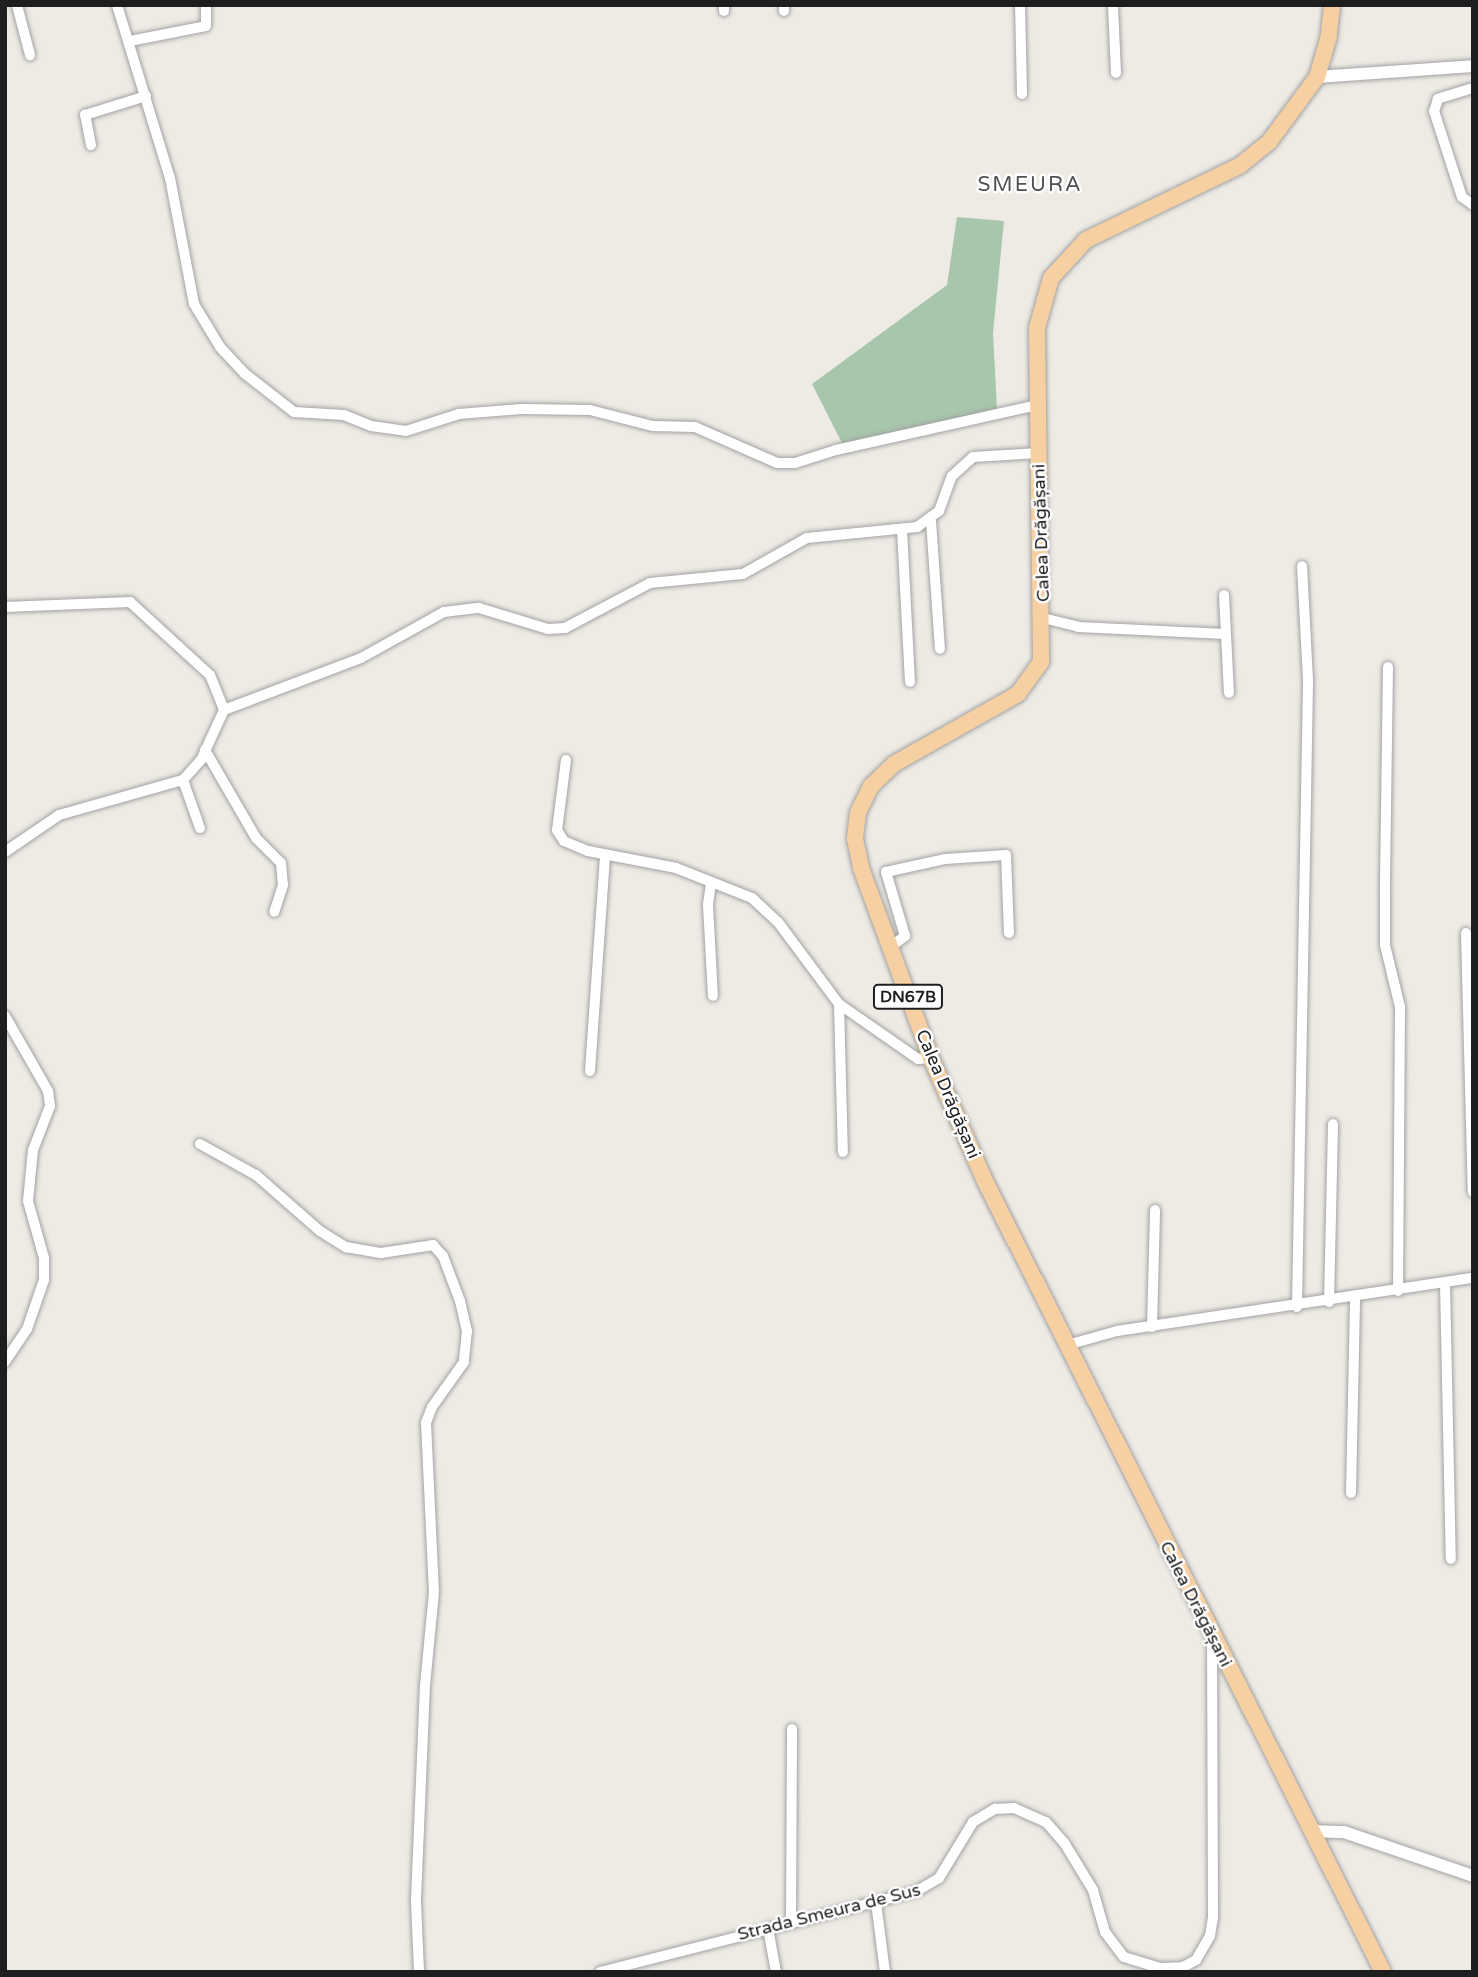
<!DOCTYPE html>
<html>
<head>
<meta charset="utf-8">
<style>
  body { margin:0 }
  #map { position:relative; width:1478px; height:1977px; overflow:hidden; background:#eeebe5; font-family:"Varela Round",sans-serif }
  div>[style] { position:absolute }
  [style*='--x'] { left:calc(var(--x)*1px); top:calc(var(--y)*1px); width:calc(var(--w)*1px); rotate:calc(var(--a)*1deg) }
  .cemetery>* { inset:0; background:#a8c6ab }
  .roads { filter:drop-shadow(0 0 2px #a2a2a2) drop-shadow(0 0 2px #a2a2a2) }
  .minor>* { height:10px; margin:-5px; padding:0 5px; transform-origin:5px; border-radius:5px; background:#fff }
  .tertiary>* { height:12px; margin:-6px; padding:0 6px; transform-origin:6px; border-radius:6px; background:#fff }
  .primary>* { height:16px; margin:-8px; padding:0 8px; transform-origin:8px; border-radius:8px; background:#f6d0a3 }
  span { translate:-50% -50%; white-space:nowrap; text-align:center; line-height:1.15; -webkit-text-stroke:5px #fff; paint-order:stroke }
  .shield-label span { padding:2px 5px; background:#fff; border:2px solid; border-radius:5px; -webkit-text-stroke-width:0 }
  .shield-label { font-size:16px; color:#1e1e1e; font-weight:700 }
  .street-label { font-size:18px; color:#1e1e1e }
  .quarter-label { font-size:21px; color:#515151; letter-spacing:2px }
  .frame { position:absolute; inset:0; border:7px solid #1e1e1e; pointer-events:none }
</style>
</head>
<body>
<div id="map">
  <div class="cemetery">
    <i style="clip-path:polygon(957px 217px,1004px 221px,993px 333px,997px 409px,843px 445px,812px 384px,947px 285px)"></i>
  </div>
  <div class="roads">
    <div class="minor">
      <i style="--x:17;--y:5;--w:52;--a:75.4"></i>
      <i style="--x:117;--y:5;--w:181;--a:73"></i>
      <i style="--x:170;--y:178;--w:128;--a:79.2"></i>
      <i style="--x:194;--y:304;--w:50;--a:58.8"></i>
      <i style="--x:220;--y:347;--w:35;--a:47"></i>
      <i style="--x:244;--y:373;--w:63;--a:38"></i>
      <i style="--x:294;--y:412;--w:50;--a:3.4"></i>
      <i style="--x:344;--y:415;--w:29;--a:22"></i>
      <i style="--x:371;--y:426;--w:35;--a:8"></i>
      <i style="--x:406;--y:431;--w:56;--a:-17.8"></i>
      <i style="--x:459;--y:414;--w:62;--a:-4.6"></i>
      <i style="--x:521;--y:409;--w:69;--a:0.8"></i>
      <i style="--x:590;--y:410;--w:65;--a:14.3"></i>
      <i style="--x:653;--y:426;--w:42;--a:1.4"></i>
      <i style="--x:695;--y:427;--w:90;--a:23.7"></i>
      <i style="--x:777;--y:463;--w:18;--a:0"></i>
      <i style="--x:795;--y:463;--w:43;--a:-17.6"></i>
      <i style="--x:836;--y:450;--w:207;--a:-12.6"></i>
      <i style="--x:724;--y:5;--w:6;--a:90"></i>
      <i style="--x:784;--y:5;--w:6;--a:90"></i>
      <i style="--x:1020;--y:5;--w:89;--a:88.7"></i>
      <i style="--x:1113;--y:5;--w:68;--a:87.5"></i>
      <i style="--x:130;--y:41;--w:77;--a:-11.2"></i>
      <i style="--x:206;--y:26;--w:21;--a:-90"></i>
      <i style="--x:1473;--y:88;--w:37;--a:163"></i>
      <i style="--x:1438;--y:99;--w:13;--a:108"></i>
      <i style="--x:1434;--y:111;--w:90;--a:72"></i>
      <i style="--x:1462;--y:197;--w:14;--a:36"></i>
      <i style="--x:91;--y:145;--w:31;--a:-101"></i>
      <i style="--x:85;--y:115;--w:64;--a:-17.3"></i>
      <i style="--x:931;--y:521;--w:128;--a:86"></i>
      <i style="--x:902;--y:530;--w:152;--a:87"></i>
      <i style="--x:1224;--y:595;--w:98;--a:87.1"></i>
      <i style="--x:5;--y:607;--w:125;--a:-2.3"></i>
      <i style="--x:130;--y:602;--w:108;--a:42.4"></i>
      <i style="--x:210;--y:675;--w:38;--a:68"></i>
      <i style="--x:1043;--y:618;--w:36;--a:14"></i>
      <i style="--x:1078;--y:627;--w:147;--a:2.7"></i>
      <i style="--x:1388;--y:667;--w:226;--a:90.8"></i>
      <i style="--x:1385;--y:893;--w:52;--a:90"></i>
      <i style="--x:1385;--y:945;--w:64;--a:76.4"></i>
      <i style="--x:1400;--y:1007;--w:284;--a:90.4"></i>
      <i style="--x:205;--y:750;--w:102;--a:59.9"></i>
      <i style="--x:256;--y:838;--w:35;--a:45"></i>
      <i style="--x:281;--y:863;--w:22;--a:85"></i>
      <i style="--x:283;--y:885;--w:28;--a:108"></i>
      <i style="--x:566;--y:760;--w:71;--a:97.3"></i>
      <i style="--x:557;--y:830;--w:13;--a:58"></i>
      <i style="--x:564;--y:841;--w:26;--a:23"></i>
      <i style="--x:588;--y:851;--w:90;--a:10.9"></i>
      <i style="--x:676;--y:868;--w:82;--a:21.5"></i>
      <i style="--x:752;--y:898;--w:35;--a:43"></i>
      <i style="--x:778;--y:922;--w:102;--a:53.4"></i>
      <i style="--x:839;--y:1004;--w:96;--a:34.8"></i>
      <i style="--x:918;--y:1059;--w:13;--a:-4"></i>
      <i style="--x:183;--y:780;--w:51;--a:70.5"></i>
      <i style="--x:5;--y:852;--w:65;--a:-34.4"></i>
      <i style="--x:59;--y:815;--w:129;--a:-15.8"></i>
      <i style="--x:183;--y:780;--w:27;--a:-48"></i>
      <i style="--x:201;--y:760;--w:55;--a:-65.3"></i>
      <i style="--x:224;--y:710;--w:147;--a:-20.8"></i>
      <i style="--x:361;--y:658;--w:95;--a:-29"></i>
      <i style="--x:444;--y:612;--w:35;--a:-7"></i>
      <i style="--x:479;--y:608;--w:72;--a:16.9"></i>
      <i style="--x:548;--y:629;--w:17;--a:-3"></i>
      <i style="--x:565;--y:628;--w:96;--a:-27.9"></i>
      <i style="--x:650;--y:583;--w:93;--a:-5.5"></i>
      <i style="--x:743;--y:574;--w:73;--a:-29.4"></i>
      <i style="--x:807;--y:538;--w:111;--a:-5.7"></i>
      <i style="--x:917;--y:527;--w:27;--a:-36"></i>
      <i style="--x:939;--y:511;--w:37;--a:-70"></i>
      <i style="--x:952;--y:476;--w:28;--a:-42"></i>
      <i style="--x:973;--y:457;--w:66;--a:-3.5"></i>
      <i style="--x:711;--y:883;--w:22;--a:98"></i>
      <i style="--x:708;--y:905;--w:91;--a:86.9"></i>
      <i style="--x:1466;--y:933;--w:259;--a:88.5"></i>
      <i style="--x:890;--y:947;--w:19;--a:-36"></i>
      <i style="--x:905;--y:936;--w:67;--a:-106.5"></i>
      <i style="--x:886;--y:872;--w:60;--a:-12.4"></i>
      <i style="--x:945;--y:859;--w:61;--a:-3.8"></i>
      <i style="--x:1006;--y:855;--w:78;--a:87.8"></i>
      <i style="--x:839;--y:1004;--w:148;--a:88.5"></i>
      <i style="--x:5;--y:1016;--w:86;--a:60.2"></i>
      <i style="--x:48;--y:1091;--w:15;--a:82"></i>
      <i style="--x:50;--y:1106;--w:47;--a:111.1"></i>
      <i style="--x:33;--y:1150;--w:51;--a:95.6"></i>
      <i style="--x:28;--y:1201;--w:59;--a:74.3"></i>
      <i style="--x:44;--y:1258;--w:22;--a:90"></i>
      <i style="--x:44;--y:1280;--w:52;--a:109.1"></i>
      <i style="--x:27;--y:1329;--w:40;--a:124"></i>
      <i style="--x:590;--y:1071;--w:217;--a:-86"></i>
      <i style="--x:200;--y:1144;--w:64;--a:29"></i>
      <i style="--x:256;--y:1175;--w:85;--a:41.2"></i>
      <i style="--x:320;--y:1231;--w:31;--a:32"></i>
      <i style="--x:346;--y:1247;--w:36;--a:10"></i>
      <i style="--x:381;--y:1253;--w:53;--a:-8.7"></i>
      <i style="--x:433;--y:1245;--w:15;--a:48"></i>
      <i style="--x:443;--y:1256;--w:48;--a:69.3"></i>
      <i style="--x:460;--y:1301;--w:31;--a:77"></i>
      <i style="--x:467;--y:1331;--w:31;--a:96"></i>
      <i style="--x:464;--y:1362;--w:55;--a:125.4"></i>
      <i style="--x:432;--y:1407;--w:17;--a:111"></i>
      <i style="--x:426;--y:1423;--w:169;--a:87.3"></i>
      <i style="--x:434;--y:1592;--w:93;--a:95.5"></i>
      <i style="--x:425;--y:1685;--w:217;--a:92.4"></i>
      <i style="--x:416;--y:1902;--w:70;--a:87.5"></i>
      <i style="--x:1445;--y:1283;--w:276;--a:88.8"></i>
      <i style="--x:1329;--y:1302;--w:178;--a:-88.7"></i>
      <i style="--x:1297;--y:1307;--w:627;--a:-88.99"></i>
      <i style="--x:1308;--y:680;--w:114;--a:-93"></i>
      <i style="--x:1152;--y:1327;--w:117;--a:-88.5"></i>
      <i style="--x:1067;--y:1345;--w:52;--a:-15.6"></i>
      <i style="--x:1117;--y:1331;--w:360;--a:-8.5"></i>
      <i style="--x:1351;--y:1493;--w:195;--a:-88.8"></i>
      <i style="--x:876;--y:1902;--w:71;--a:82.7"></i>
      <i style="--x:791;--y:1922;--w:193;--a:-89.7"></i>
      <i style="--x:768;--y:1928;--w:45;--a:79.7"></i>
      <i style="--x:600;--y:1972;--w:325;--a:-14.3"></i>
      <i style="--x:915;--y:1892;--w:28;--a:-30"></i>
      <i style="--x:939;--y:1878;--w:66;--a:-58.7"></i>
      <i style="--x:973;--y:1822;--w:26;--a:-31"></i>
      <i style="--x:995;--y:1809;--w:19;--a:-3"></i>
      <i style="--x:1014;--y:1808;--w:35;--a:24"></i>
      <i style="--x:1046;--y:1822;--w:29;--a:49"></i>
      <i style="--x:1065;--y:1844;--w:54;--a:58.7"></i>
      <i style="--x:1093;--y:1890;--w:44;--a:74.1"></i>
      <i style="--x:1105;--y:1932;--w:31;--a:53"></i>
      <i style="--x:1124;--y:1957;--w:38;--a:17"></i>
      <i style="--x:1160;--y:1968;--w:23;--a:-2"></i>
      <i style="--x:1183;--y:1967;--w:15;--a:-28"></i>
      <i style="--x:1196;--y:1960;--w:28;--a:-60"></i>
      <i style="--x:1210;--y:1936;--w:18;--a:-81"></i>
      <i style="--x:1213;--y:1918;--w:282;--a:-90.2"></i>
    </div>
    <div class="tertiary">
      <i style="--x:1317;--y:77;--w:156;--a:-4"></i>
      <i style="--x:1311;--y:1831;--w:33;--a:2"></i>
      <i style="--x:1344;--y:1832;--w:136;--a:18.8"></i>
    </div>
    <div class="primary">
      <i style="--x:1332;--y:5;--w:31;--a:96"></i>
      <i style="--x:1329;--y:36;--w:43;--a:106.3"></i>
      <i style="--x:1317;--y:77;--w:81;--a:126.4"></i>
      <i style="--x:1269;--y:142;--w:38;--a:141"></i>
      <i style="--x:1239;--y:166;--w:170;--a:154.2"></i>
      <i style="--x:1086;--y:240;--w:52;--a:132.6"></i>
      <i style="--x:1051;--y:278;--w:52;--a:105.6"></i>
      <i style="--x:1037;--y:328;--w:334;--a:89.3"></i>
      <i style="--x:1041;--y:662;--w:39;--a:126"></i>
      <i style="--x:1018;--y:694;--w:142;--a:150.6"></i>
      <i style="--x:894;--y:764;--w:32;--a:136"></i>
      <i style="--x:871;--y:786;--w:30;--a:116"></i>
      <i style="--x:858;--y:813;--w:26;--a:97"></i>
      <i style="--x:855;--y:839;--w:30;--a:78"></i>
      <i style="--x:861;--y:868;--w:202;--a:69.8"></i>
      <i style="--x:931;--y:1058;--w:134;--a:66.3"></i>
      <i style="--x:985;--y:1181;--w:885;--a:63.29"></i>
    </div>
  </div>
  <div class="shield-label">
    <span style="left:908px;top:997px">DN67B</span>
  </div>
  <div class="street-label">
    <span style="left:1041px;top:533px;rotate:-92deg">Calea Drăgășani</span>
    <span style="left:948px;top:1094px;rotate:67deg">Calea Drăgășani</span>
    <span style="left:1196px;top:1604px;rotate:63deg">Calea Drăgășani</span>
    <span style="left:829px;top:1912px;rotate:-14deg">Strada Smeura de Sus</span>
  </div>
  <div class="quarter-label">
    <span style="left:1030px;top:185px">SMEURA</span>
  </div>
  <div class="frame"></div>
</div>
</body>
</html>
